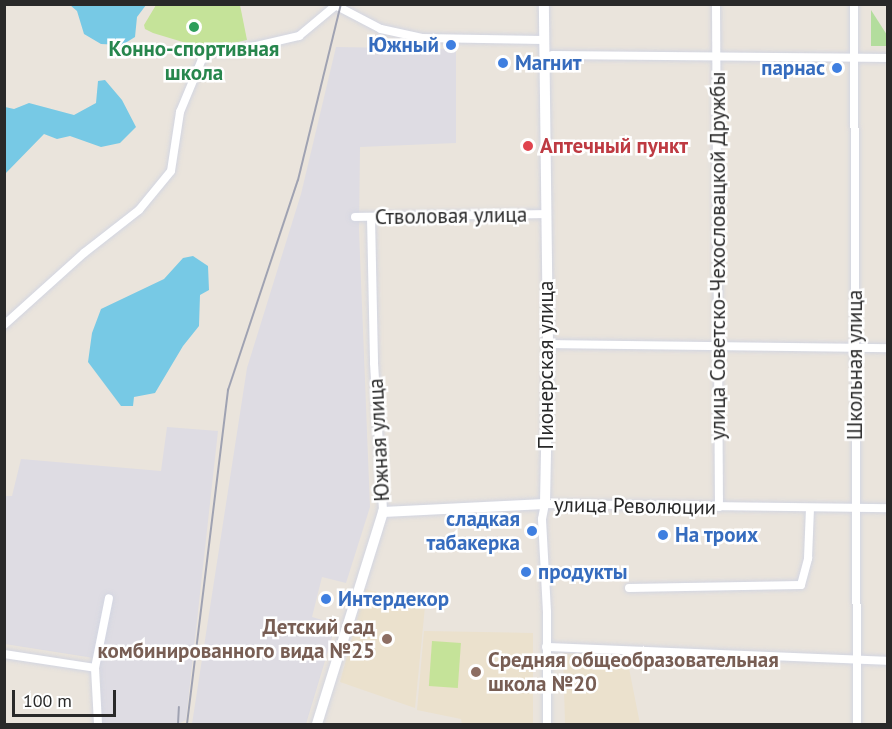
<!DOCTYPE html>
<html>
<head>
<meta charset="utf-8">
<style>
  body { margin:0 }
  #map { position:relative; width:892px; height:729px; overflow:hidden; background:#eae4dc; font-family:"PT Sans",sans-serif }
  div>[style] { position:absolute }
  [style*='--x'] { left:calc(var(--x)*1px); top:calc(var(--y)*1px); width:calc(var(--w)*1px); rotate:calc(var(--a)*1deg) }
  .industrial>* { inset:0; background:#dedce3 }
  .education>* { inset:0; background:#ebe1cd }
  .green>* { inset:0; background:#b3dd9d }
  .pitch>* { inset:0; background:#c5e399; transform-origin:0 0 }
  .water>* { inset:0; background:#77c9e5 }
  .roads { filter:drop-shadow(0 0 2px #d2d5e1) drop-shadow(0 0 2px #d2d5e1) }
  .minor>* { height:8px; margin:-4px; padding:0 4px; transform-origin:4px; border-radius:4px; background:#fff }
  .tertiary>* { height:10px; margin:-5px; padding:0 5px; transform-origin:5px; border-radius:5px; background:#fff }
  .rail>* { height:2px; margin:-1px; padding:0 1px; transform-origin:1px; border-radius:1px; background:#9fa2b2 }
  .dots>* { width:16px; height:16px; translate:-50% -50%; box-sizing:border-box; border:3px solid #fff; border-radius:50% }
  span { translate:-50% -50%; white-space:nowrap; text-align:center; line-height:1.15; -webkit-text-stroke:5px #fff; paint-order:stroke }
  .shop-label { font-size:21px; color:#366cbe; font-weight:700 }
  .right { translate:-100% -50%; text-align:right }
  .left { translate:0 -50%; text-align:left }
  .leisure-label { font-size:21px; color:#27864d; font-weight:700 }
  .health-label { font-size:21px; color:#be3a42; font-weight:700 }
  .street-label { font-size:21px; color:#292929 }
  .education-label { font-size:21px; color:#785e54; font-weight:700 }
  .frame { position:absolute; inset:0; border:6px solid #292929; pointer-events:none }
  .scale { position:absolute; left:12px; top:690px; width:104px; height:27px; box-sizing:border-box; border:3px solid #292929; border-top:0; padding-left:8px; font-size:18px; line-height:21px; white-space:nowrap; color:#292929; -webkit-text-stroke:4px #fff; paint-order:stroke }
</style>
</head>
<body>
<div id="map">
  <div class="industrial">
    <i style="clip-path:polygon(336px 47px,456px 49px,456px 143px,360px 147px,359px 230px,370px 507px,346px 583px,322px 577px,312px 617px,336px 624px,306px 724px,192px 724px,247px 368px,301px 194px)"></i>
    <i style="clip-path:polygon(167px 427px,218px 431px,186px 720px,178px 724px,102px 724px,100px 659px,5px 644px,4px 496px,12px 496px,21px 459px,161px 471px)"></i>
  </div>
  <div class="education">
    <i style="clip-path:polygon(365px 589px,392px 596px,426px 596px,415px 708px,340px 682px)"></i>
    <i style="clip-path:polygon(424px 631px,533px 633px,533px 724px,462px 724px,461px 719px,417px 710px)"></i>
    <i style="clip-path:polygon(563px 653px,626px 653px,640px 724px,565px 724px)"></i>
  </div>
  <div class="green">
    <i style="clip-path:polygon(871px 10px,887px 35px,887px 46px,871px 46px)"></i>
  </div>
  <div class="pitch">
    <i style="clip-path:polygon(156px 5px,240px 5px,247px 40px,206px 49px,153px 33px,145px 29px,144px 25px)"></i>
    <i style="left:432px;top:641px;width:29px;height:45px;rotate:4deg"></i>
  </div>
  <div class="water">
    <i style="clip-path:polygon(70px 5px,146px 5px,137px 17px,135px 37px,122px 45px,101px 44px,84px 34px,77px 11px)"></i>
    <i style="clip-path:polygon(105px 80px,122px 100px,136px 127px,120px 143px,101px 147px,70px 136px,57px 139px,44px 134px,5px 174px,5px 107px,14px 109px,29px 103px,74px 115px,96px 103px,98px 81px)"></i>
    <i style="clip-path:polygon(193px 256px,208px 266px,209px 290px,200px 295px,199px 326px,183px 346px,155px 393px,134px 397px,133px 406px,121px 406px,88px 362px,92px 333px,101px 309px,164px 279px,183px 258px)"></i>
  </div>
  <div class="roads">
    <div class="minor">
      <i style="--x:333;--y:4;--w:54;--a:27.5"></i>
      <i style="--x:381;--y:29;--w:42;--a:12.4"></i>
      <i style="--x:422;--y:38;--w:121;--a:0.9"></i>
      <i style="--x:716;--y:4;--w:503;--a:89.66"></i>
      <i style="--x:854;--y:4;--w:720;--a:89.76"></i>
      <i style="--x:545;--y:57;--w:8;--a:-14"></i>
      <i style="--x:553;--y:55;--w:335;--a:0.5"></i>
      <i style="--x:355;--y:217;--w:191;--a:-0.9"></i>
      <i style="--x:371;--y:217;--w:146;--a:88.8"></i>
      <i style="--x:374;--y:363;--w:149;--a:86.5"></i>
      <i style="--x:4;--y:325;--w:108;--a:-42"></i>
      <i style="--x:84;--y:253;--w:70;--a:-38"></i>
      <i style="--x:139;--y:210;--w:50;--a:-50.6"></i>
      <i style="--x:171;--y:171;--w:60;--a:-81.3"></i>
      <i style="--x:180;--y:112;--w:65;--a:-67.4"></i>
      <i style="--x:205;--y:52;--w:34;--a:-3"></i>
      <i style="--x:239;--y:50;--w:62;--a:-13.1"></i>
      <i style="--x:299;--y:36;--w:47;--a:-39.8"></i>
      <i style="--x:548;--y:344;--w:340;--a:0.7"></i>
      <i style="--x:629;--y:588;--w:172;--a:-1"></i>
      <i style="--x:801;--y:585;--w:28;--a:-75"></i>
      <i style="--x:808;--y:558;--w:50;--a:-87.7"></i>
      <i style="--x:546;--y:647;--w:342;--a:2.3"></i>
      <i style="--x:4;--y:654;--w:92;--a:8.7"></i>
      <i style="--x:95;--y:668;--w:56;--a:86.9"></i>
      <i style="--x:95;--y:668;--w:71;--a:-78.7"></i>
      <i style="--x:547;--y:724;--w:112;--a:-90"></i>
      <i style="--x:547;--y:612;--w:93;--a:-93.1"></i>
      <i style="--x:542;--y:519;--w:15;--a:-79"></i>
      <i style="--x:545;--y:504;--w:343;--a:0.7"></i>
    </div>
    <div class="tertiary">
      <i style="--x:317;--y:724;--w:222;--a:-72.7"></i>
      <i style="--x:383;--y:512;--w:162;--a:-2.8"></i>
      <i style="--x:545;--y:504;--w:160;--a:-88.9"></i>
      <i style="--x:548;--y:344;--w:340;--a:-90.7"></i>
    </div>
  </div>
  <div class="rail">
    <i style="--x:178;--y:724;--w:17;--a:-87"></i>
    <i style="--x:187;--y:724;--w:337;--a:-83"></i>
    <i style="--x:228;--y:390;--w:221;--a:-71.6"></i>
    <i style="--x:298;--y:180;--w:181;--a:-76.3"></i>
  </div>
  <div class="dots">
    <i style="left:194px;top:27px;background:#2e9e5b"></i>
    <i style="left:451px;top:45px;background:#3f7fe0"></i>
    <i style="left:503px;top:63px;background:#3f7fe0"></i>
    <i style="left:837px;top:68px;background:#3f7fe0"></i>
    <i style="left:528px;top:146px;background:#e0444e"></i>
    <i style="left:532px;top:531px;background:#3f7fe0"></i>
    <i style="left:663px;top:535px;background:#3f7fe0"></i>
    <i style="left:526px;top:572px;background:#3f7fe0"></i>
    <i style="left:326px;top:599px;background:#3f7fe0"></i>
    <i style="left:387px;top:639px;background:#8d6e63"></i>
    <i style="left:476px;top:672px;background:#8d6e63"></i>
  </div>
  <div class="shop-label">
    <span class="right" style="left:439px;top:45px">Южный</span>
    <span class="left" style="left:515px;top:63px">Магнит</span>
    <span class="right" style="left:825px;top:68px">парнас</span>
    <span class="right" style="left:520px;top:531px">сладкая<br>табакерка</span>
    <span class="left" style="left:675px;top:535px">На троих</span>
    <span class="left" style="left:538px;top:572px">продукты</span>
    <span class="left" style="left:338px;top:599px">Интердекор</span>
  </div>
  <div class="leisure-label">
    <span style="left:194px;top:61px">Конно-спортивная<br>школа</span>
  </div>
  <div class="health-label">
    <span class="left" style="left:540px;top:146px">Аптечный пункт</span>
  </div>
  <div class="street-label">
    <span style="left:451px;top:216px;rotate:-1deg">Стволовая улица</span>
    <span style="left:718px;top:256px;rotate:-90deg">улица Советско-Чехословацкой Дружбы</span>
    <span style="left:546px;top:365px;rotate:-90deg">Пионерская улица</span>
    <span style="left:855px;top:365px;rotate:-90deg">Школьная улица</span>
    <span style="left:379px;top:440px;rotate:-93deg">Южная улица</span>
    <span style="left:635px;top:506px;rotate:1deg">улица Революции</span>
  </div>
  <div class="education-label">
    <span class="right" style="left:375px;top:639px">Детский сад<br>комбинированного вида №25</span>
    <span class="left" style="left:488px;top:672px">Средняя общеобразовательная<br>школа №20</span>
  </div>
  <div class="frame"></div>
  <div class="scale">100 m</div>
</div>
</body>
</html>
